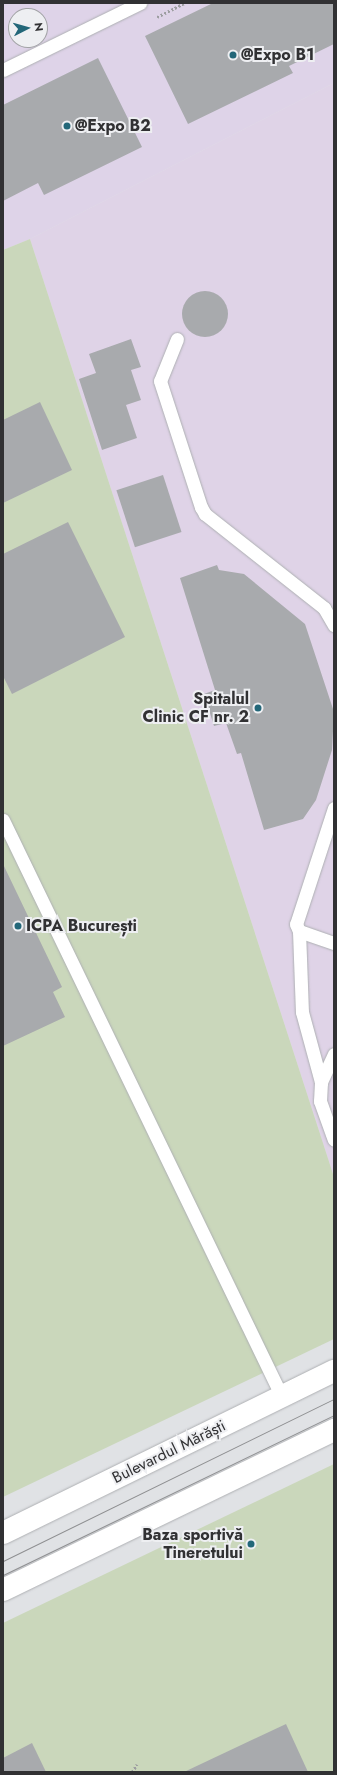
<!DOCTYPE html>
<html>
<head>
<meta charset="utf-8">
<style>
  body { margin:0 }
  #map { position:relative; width:337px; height:1775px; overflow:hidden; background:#e0e2e5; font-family:Jost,sans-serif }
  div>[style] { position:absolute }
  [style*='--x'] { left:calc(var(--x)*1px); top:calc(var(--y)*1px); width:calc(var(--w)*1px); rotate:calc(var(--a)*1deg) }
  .commercial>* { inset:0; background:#ded3e8 }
  .medical>* { inset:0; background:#dfd3e7 }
  .green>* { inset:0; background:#cad7bb }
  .building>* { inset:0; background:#a8aaad; transform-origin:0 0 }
  .round { border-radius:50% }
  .path>* { height:2.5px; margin-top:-1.25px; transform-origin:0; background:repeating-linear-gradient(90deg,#9c9da0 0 2px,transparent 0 4px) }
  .roads { filter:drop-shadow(0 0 1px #aeb0b3) drop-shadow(0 0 1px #aeb0b3) }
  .lane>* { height:13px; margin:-6.5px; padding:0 6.5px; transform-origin:6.5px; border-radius:6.5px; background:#fff }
  .secondary>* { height:22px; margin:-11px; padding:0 11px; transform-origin:11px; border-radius:11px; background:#fff }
  .tram>* { height:1px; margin:-0.5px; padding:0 0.5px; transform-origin:0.5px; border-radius:0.5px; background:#8e8f91 }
  .dots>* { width:11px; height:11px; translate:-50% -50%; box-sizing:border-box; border:2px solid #eeeff2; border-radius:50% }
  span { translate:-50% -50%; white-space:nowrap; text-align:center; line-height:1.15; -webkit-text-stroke:4px #eeeff2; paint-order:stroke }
  .poi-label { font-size:16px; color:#313133; font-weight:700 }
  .left { translate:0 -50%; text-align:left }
  .right { translate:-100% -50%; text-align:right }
  .street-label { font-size:16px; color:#313133 }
  .frame { position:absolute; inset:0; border:4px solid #313133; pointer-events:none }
  .north { position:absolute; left:8px; top:8px; width:40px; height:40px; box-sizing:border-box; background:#eeeff2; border:1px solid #a2a3a6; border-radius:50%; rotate:84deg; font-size:11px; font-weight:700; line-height:16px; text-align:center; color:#313133 }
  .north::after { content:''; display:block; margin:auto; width:14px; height:18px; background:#236779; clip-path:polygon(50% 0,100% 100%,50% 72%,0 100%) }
</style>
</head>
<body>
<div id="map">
  <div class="commercial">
    <i style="clip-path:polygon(evenodd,3px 3px,334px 3px,334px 83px,30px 239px,3px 250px,3px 3px,16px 16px,40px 16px,40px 40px,16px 40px,16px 16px)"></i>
  </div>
  <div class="medical">
    <i style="clip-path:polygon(334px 83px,334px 1177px,30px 239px)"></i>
  </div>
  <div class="green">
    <i style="clip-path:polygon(30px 239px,334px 1177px,334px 1339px,3px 1497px,3px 250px)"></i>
    <i style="clip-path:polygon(334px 1464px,334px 1772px,3px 1772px,3px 1623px)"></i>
  </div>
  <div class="building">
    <i style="clip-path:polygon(213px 3px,334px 3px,334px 44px,289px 66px,293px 73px,188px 124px,145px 36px)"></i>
    <i style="clip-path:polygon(98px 58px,142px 147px,44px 195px,38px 183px,3px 201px,3px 105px)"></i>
    <i class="round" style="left:182px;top:291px;width:46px;height:46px"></i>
    <i style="clip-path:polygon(131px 339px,141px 367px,131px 370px,141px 400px,126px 405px,137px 438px,102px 450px,79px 379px,96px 373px,89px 354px)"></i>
    <i style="clip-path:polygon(40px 402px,72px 470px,3px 503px,3px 420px)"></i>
    <i style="left:163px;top:475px;width:60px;height:49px;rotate:72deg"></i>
    <i style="clip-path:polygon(68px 522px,125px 637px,12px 694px,3px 676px,3px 554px)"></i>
    <i style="clip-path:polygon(217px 565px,219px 570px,244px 574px,305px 624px,334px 712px,332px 750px,316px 800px,303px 819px,264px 830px,241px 753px,237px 754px,226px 723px,214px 726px,204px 694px,215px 690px,180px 578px)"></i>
    <i style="clip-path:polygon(3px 864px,62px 987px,53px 992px,65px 1017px,3px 1046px)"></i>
    <i style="clip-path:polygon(286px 1724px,308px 1772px,184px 1772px)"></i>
    <i style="clip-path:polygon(32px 1743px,46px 1772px,3px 1772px,3px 1758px)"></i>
  </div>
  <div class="path">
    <i style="--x:157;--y:17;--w:31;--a:-27"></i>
    <i style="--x:132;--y:1772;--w:9;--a:-58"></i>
  </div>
  <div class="roads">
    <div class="lane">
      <i style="--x:3;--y:70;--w:153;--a:-26.1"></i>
      <i style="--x:177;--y:339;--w:45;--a:112"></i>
      <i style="--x:160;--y:381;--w:133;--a:72"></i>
      <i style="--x:201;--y:507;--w:8;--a:60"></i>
      <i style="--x:205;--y:514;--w:152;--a:38.3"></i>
      <i style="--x:324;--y:608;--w:20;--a:60"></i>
      <i style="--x:334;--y:808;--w:122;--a:108.1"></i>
      <i style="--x:296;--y:924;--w:8;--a:67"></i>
      <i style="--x:299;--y:931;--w:37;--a:19"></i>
      <i style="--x:3;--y:820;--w:641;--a:64.19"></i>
      <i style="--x:299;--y:931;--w:81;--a:87.9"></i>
      <i style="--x:302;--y:1012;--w:73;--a:74.8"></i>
      <i style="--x:334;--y:1054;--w:31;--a:115"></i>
      <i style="--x:321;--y:1082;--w:19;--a:93"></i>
      <i style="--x:320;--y:1101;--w:41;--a:70.3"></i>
    </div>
    <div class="secondary">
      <i style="--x:3;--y:1533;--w:369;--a:-26.1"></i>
      <i style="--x:3;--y:1590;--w:368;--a:-25.8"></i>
    </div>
  </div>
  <div class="tram">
    <i style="--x:3;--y:1561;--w:369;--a:-26.1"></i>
    <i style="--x:3;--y:1575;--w:368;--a:-25.8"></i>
  </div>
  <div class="dots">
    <i style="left:233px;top:55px;background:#236779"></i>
    <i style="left:67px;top:126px;background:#236779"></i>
    <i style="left:258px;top:708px;background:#236779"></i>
    <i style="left:18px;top:926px;background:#236779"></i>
    <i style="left:251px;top:1544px;background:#236779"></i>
  </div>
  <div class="poi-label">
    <span class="left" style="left:241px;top:55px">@Expo B1</span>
    <span class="left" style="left:75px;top:126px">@Expo B2</span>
    <span class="right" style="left:249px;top:708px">Spitalul<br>Clinic CF nr. 2</span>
    <span class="left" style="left:26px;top:926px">ICPA București</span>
    <span class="right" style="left:243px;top:1544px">Baza sportivă<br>Tineretului</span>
  </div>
  <div class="street-label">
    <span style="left:169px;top:1452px;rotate:-26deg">Bulevardul Mărăști</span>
  </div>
  <div class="frame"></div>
  <div class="north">N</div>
</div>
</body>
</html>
